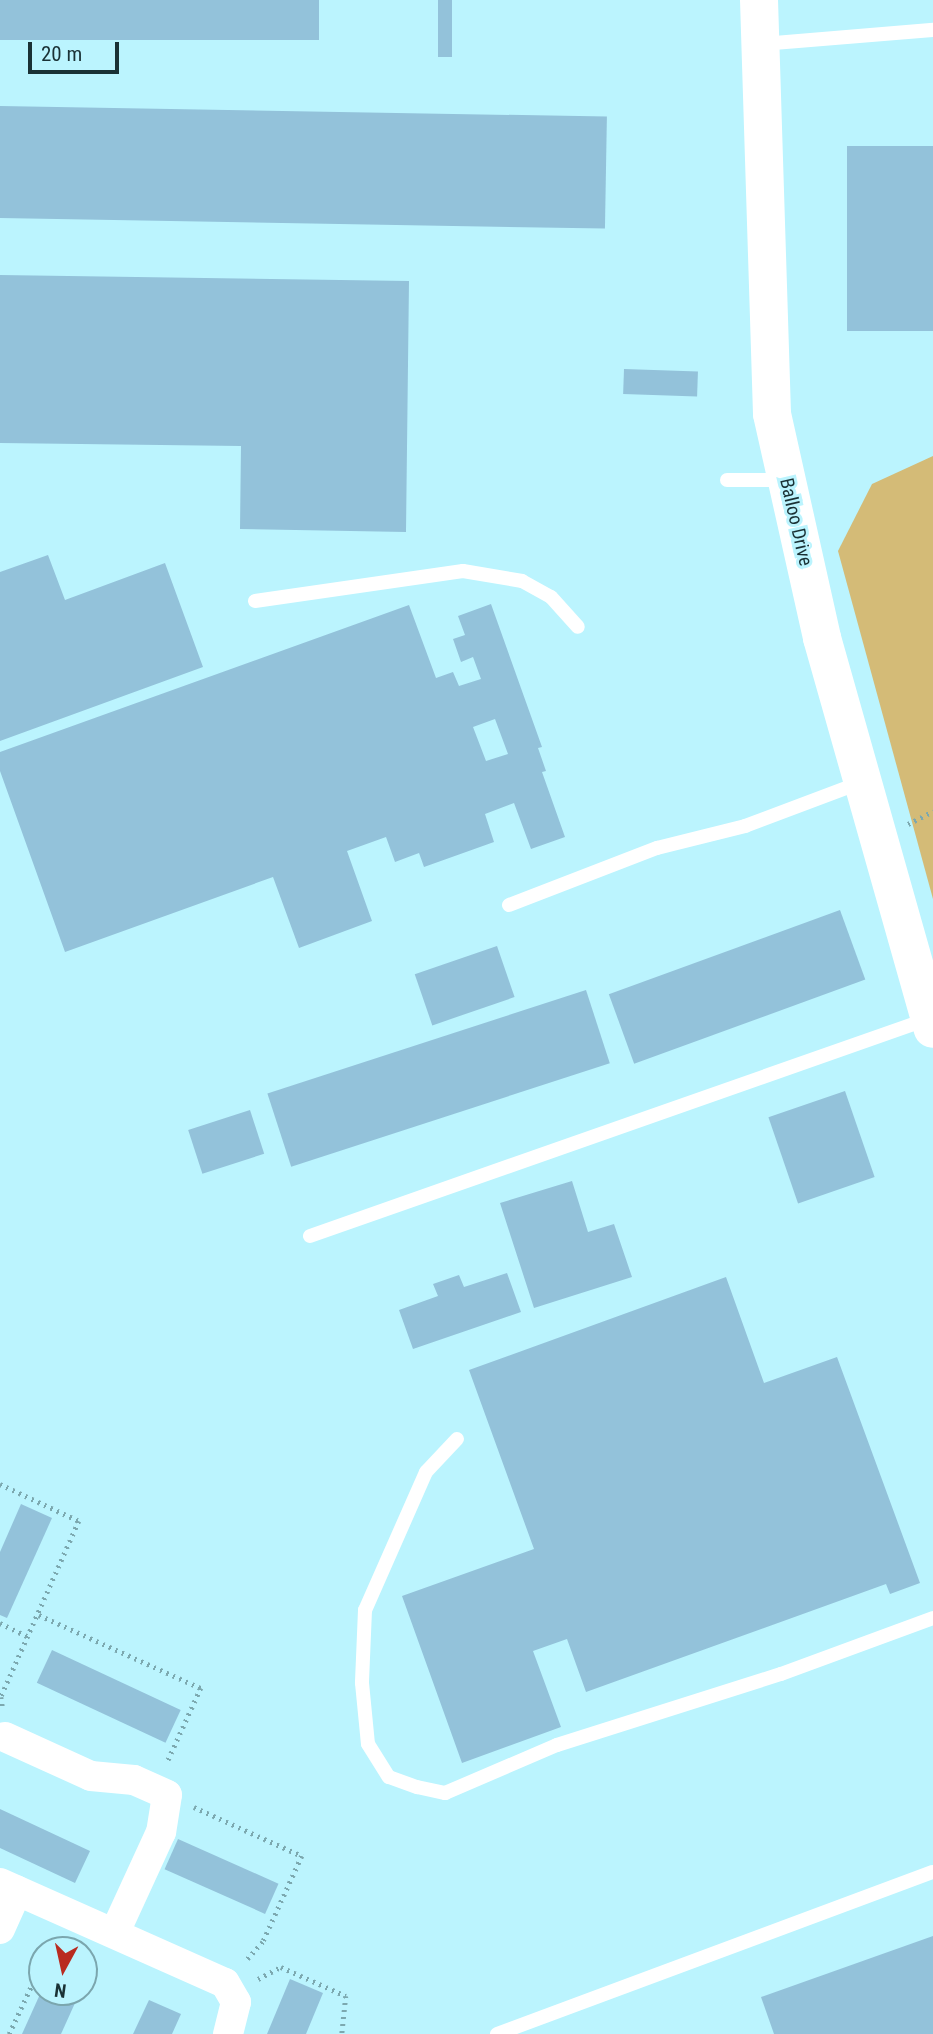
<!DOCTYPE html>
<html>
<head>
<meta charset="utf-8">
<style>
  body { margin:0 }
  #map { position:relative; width:933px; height:2034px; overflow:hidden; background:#bbf4fe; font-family:"Roboto Condensed",sans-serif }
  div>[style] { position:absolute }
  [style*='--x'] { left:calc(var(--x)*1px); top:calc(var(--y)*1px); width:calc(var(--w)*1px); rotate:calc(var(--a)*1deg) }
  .green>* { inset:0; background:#d4bb77 }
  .building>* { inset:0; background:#93c2da; transform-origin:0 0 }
  .path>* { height:4.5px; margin-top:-2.25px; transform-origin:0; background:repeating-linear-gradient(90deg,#7ca8af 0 2px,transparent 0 7px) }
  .lane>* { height:14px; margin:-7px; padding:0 7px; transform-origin:7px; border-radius:7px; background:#fff }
  .street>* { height:30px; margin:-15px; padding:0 15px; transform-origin:15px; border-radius:15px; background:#fff }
  .secondary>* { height:38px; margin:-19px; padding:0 19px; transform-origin:19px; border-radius:19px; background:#fff }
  span { translate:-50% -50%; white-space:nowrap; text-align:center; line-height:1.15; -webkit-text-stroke:6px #bbf4fe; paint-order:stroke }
  .street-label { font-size:19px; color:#1a3135 }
  .north { position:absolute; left:28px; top:1936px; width:70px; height:70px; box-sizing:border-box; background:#bbf4fe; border:2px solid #7ba6ae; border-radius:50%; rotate:188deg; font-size:19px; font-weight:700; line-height:28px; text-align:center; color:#1a3135 }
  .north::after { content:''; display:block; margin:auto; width:24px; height:32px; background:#b92b20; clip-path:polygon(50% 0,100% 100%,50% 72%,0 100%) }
  .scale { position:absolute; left:28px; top:42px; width:91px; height:32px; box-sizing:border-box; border:4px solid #1a3135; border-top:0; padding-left:9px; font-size:21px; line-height:24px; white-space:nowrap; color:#1a3135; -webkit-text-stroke:5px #bbf4fe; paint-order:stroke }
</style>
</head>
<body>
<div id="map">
  <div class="green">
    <i style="clip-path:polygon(933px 456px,933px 899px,838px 551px,872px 484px)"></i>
  </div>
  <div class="building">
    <i style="left:0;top:0;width:319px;height:40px"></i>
    <i style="left:438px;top:0;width:14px;height:57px"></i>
    <i style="left:0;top:106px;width:607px;height:112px;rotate:1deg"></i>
    <i style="left:933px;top:146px;width:185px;height:86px;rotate:90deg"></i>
    <i style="clip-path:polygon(0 275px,409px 281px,406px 532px,240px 529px,241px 446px,0 443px)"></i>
    <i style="left:624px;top:369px;width:74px;height:25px;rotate:2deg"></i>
    <i style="clip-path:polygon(48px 555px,65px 600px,165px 563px,203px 667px,0 741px,0 572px)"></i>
    <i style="clip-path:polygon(evenodd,491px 604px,542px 747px,538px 748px,546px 771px,542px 772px,565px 837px,531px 849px,514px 803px,485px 814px,494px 842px,424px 867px,419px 853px,395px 862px,386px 837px,347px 851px,372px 921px,299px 948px,273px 877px,65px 952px,0 771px,0 752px,409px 605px,436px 678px,453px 672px,459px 686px,481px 679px,473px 657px,461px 662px,453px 639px,465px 635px,458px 616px,491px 604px,495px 719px,508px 754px,486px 761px,473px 727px,495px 719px)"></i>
    <i style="left:840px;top:910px;width:74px;height:246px;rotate:70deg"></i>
    <i style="left:497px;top:946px;width:54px;height:87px;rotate:71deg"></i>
    <i style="left:586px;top:990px;width:77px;height:335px;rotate:72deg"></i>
    <i style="left:845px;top:1091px;width:91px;height:81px;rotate:71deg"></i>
    <i style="left:250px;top:1110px;width:46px;height:65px;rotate:72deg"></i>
    <i style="clip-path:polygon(572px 1181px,588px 1232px,614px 1224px,632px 1277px,534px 1308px,500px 1203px)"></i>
    <i style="clip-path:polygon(507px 1273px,521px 1312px,413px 1349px,399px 1310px,438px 1296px,433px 1284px,459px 1275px,464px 1287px)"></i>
    <i style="clip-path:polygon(726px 1277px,764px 1383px,837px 1357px,920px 1583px,890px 1594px,886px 1584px,586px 1692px,567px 1639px,533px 1651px,561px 1727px,462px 1763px,402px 1596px,534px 1549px,469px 1370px)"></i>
    <i style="clip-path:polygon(21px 1504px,52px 1518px,7px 1618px,0 1615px,0 1552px)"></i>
    <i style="left:52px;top:1650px;width:142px;height:36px;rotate:25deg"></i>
    <i style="clip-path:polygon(0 1809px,90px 1851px,75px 1883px,0 1848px)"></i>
    <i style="left:178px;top:1839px;width:110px;height:33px;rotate:24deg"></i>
    <i style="clip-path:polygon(933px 1936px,933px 2034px,774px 2034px,761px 1997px)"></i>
    <i style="clip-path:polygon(290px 1979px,323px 1993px,306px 2034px,267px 2034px)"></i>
    <i style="clip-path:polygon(41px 1992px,80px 1992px,61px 2034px,22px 2034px)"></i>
    <i style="clip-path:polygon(149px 2000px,181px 2014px,172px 2034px,133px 2034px)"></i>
  </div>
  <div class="path">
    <i style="--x:908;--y:824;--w:28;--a:-27"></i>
    <i style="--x:0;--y:1484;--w:87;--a:25.1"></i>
    <i style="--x:79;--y:1521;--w:193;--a:113.9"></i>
    <i style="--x:1;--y:1697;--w:13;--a:81"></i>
    <i style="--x:39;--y:1615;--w:178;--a:24.3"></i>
    <i style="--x:201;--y:1688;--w:82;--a:114.4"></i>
    <i style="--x:0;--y:1623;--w:32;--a:26"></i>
    <i style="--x:194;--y:1807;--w:119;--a:24.4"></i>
    <i style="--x:302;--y:1856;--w:94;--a:114.4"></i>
    <i style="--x:263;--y:1942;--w:27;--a:132"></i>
    <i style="--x:48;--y:1950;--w:13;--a:-67"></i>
    <i style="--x:258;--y:1979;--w:26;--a:-28"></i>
    <i style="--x:281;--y:1967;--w:71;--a:24"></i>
    <i style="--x:346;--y:1996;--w:38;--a:96"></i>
    <i style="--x:9;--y:2034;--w:78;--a:-65.1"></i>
  </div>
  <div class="lane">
    <i style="--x:761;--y:44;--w:173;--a:-4.7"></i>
    <i style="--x:727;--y:480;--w:58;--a:0"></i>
    <i style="--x:255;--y:601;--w:210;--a:-8.2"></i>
    <i style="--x:463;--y:571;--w:60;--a:9.6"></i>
    <i style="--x:522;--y:581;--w:33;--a:29"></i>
    <i style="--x:551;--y:597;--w:40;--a:48"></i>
    <i style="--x:509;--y:905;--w:159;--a:-21.1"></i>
    <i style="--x:657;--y:848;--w:91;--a:-14"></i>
    <i style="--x:745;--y:826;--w:125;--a:-20.6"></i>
    <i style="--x:310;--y:1236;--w:655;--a:-19.35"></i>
    <i style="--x:457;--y:1439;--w:45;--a:133.2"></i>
    <i style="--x:426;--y:1472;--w:151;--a:113.8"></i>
    <i style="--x:365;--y:1610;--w:73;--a:92.4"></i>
    <i style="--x:362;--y:1683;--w:61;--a:84.4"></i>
    <i style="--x:368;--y:1744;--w:39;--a:58"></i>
    <i style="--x:389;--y:1777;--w:30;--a:20"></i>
    <i style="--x:417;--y:1787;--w:29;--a:12"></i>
    <i style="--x:445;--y:1793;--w:122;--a:-23.2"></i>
    <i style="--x:557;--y:1745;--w:235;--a:-17.6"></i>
    <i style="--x:781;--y:1674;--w:162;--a:-20.2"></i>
    <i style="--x:497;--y:2034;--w:465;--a:-20.4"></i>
  </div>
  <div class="street">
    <i style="--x:5;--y:1737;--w:94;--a:24.4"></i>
    <i style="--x:91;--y:1776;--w:43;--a:5.3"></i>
    <i style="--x:134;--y:1780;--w:36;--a:24"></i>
    <i style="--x:167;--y:1795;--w:37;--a:99"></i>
    <i style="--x:161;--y:1832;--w:110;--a:114.7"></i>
    <i style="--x:0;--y:1883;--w:246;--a:24"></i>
    <i style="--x:225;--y:1983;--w:22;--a:60"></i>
    <i style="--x:236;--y:2002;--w:33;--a:104"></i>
    <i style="--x:0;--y:1929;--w:42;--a:-65.9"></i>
  </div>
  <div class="secondary">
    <i style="--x:759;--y:0;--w:414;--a:88.2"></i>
    <i style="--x:772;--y:414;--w:230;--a:77.4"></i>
    <i style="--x:822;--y:638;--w:406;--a:74.2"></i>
  </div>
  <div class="street-label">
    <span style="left:796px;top:522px;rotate:77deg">Balloo Drive</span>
  </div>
  <div class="north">N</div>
  <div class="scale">20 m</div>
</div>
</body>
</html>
